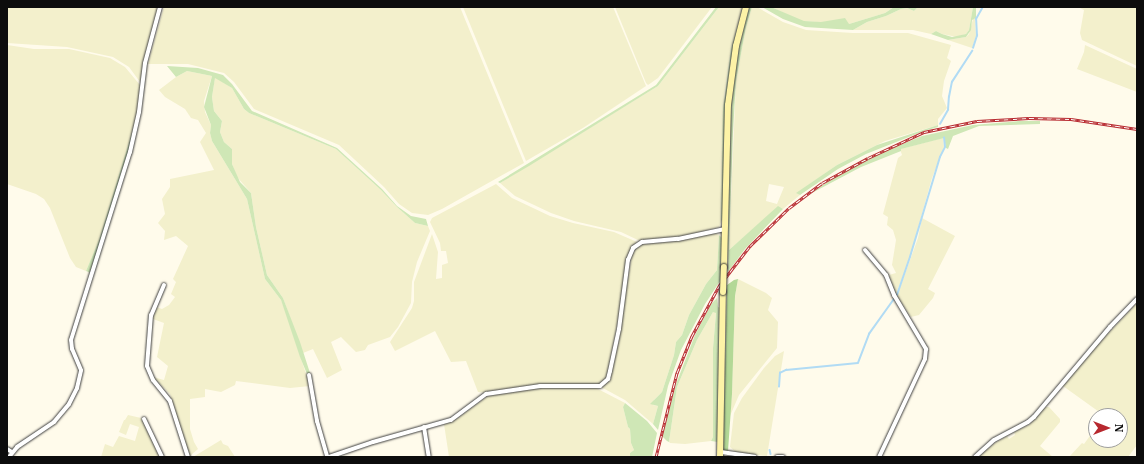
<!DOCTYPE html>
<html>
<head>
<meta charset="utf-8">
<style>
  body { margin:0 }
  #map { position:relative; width:1144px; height:464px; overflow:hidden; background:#fffbeb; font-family:"IBM Plex Serif",serif }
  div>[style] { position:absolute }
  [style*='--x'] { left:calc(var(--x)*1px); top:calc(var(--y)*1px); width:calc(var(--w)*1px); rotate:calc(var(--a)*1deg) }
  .farmland>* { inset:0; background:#f3f0cc }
  .green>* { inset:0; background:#cfe7b6 }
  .forest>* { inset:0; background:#b3d896 }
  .stream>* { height:1.5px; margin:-0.75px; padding:0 0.75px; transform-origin:0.75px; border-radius:0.75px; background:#b1dbf4 }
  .roads { filter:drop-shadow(0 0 1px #3f3f3f) drop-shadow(0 0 1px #3f3f3f) }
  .street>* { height:4px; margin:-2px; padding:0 2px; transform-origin:2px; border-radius:2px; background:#fff }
  .secondary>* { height:6px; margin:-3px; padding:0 3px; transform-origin:3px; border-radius:3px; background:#fdf3a7 }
  .rail>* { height:3px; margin-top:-1.5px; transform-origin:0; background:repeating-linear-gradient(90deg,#fff 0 4.5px,#b7282f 0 9px); box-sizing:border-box; border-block:1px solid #b7282f }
  .bridges { filter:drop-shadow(0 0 1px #2e2e2e) drop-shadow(0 0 1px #2e2e2e) }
  .secondary-bridge>* { height:6px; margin:-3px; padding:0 3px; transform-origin:3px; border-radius:3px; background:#fdf3a7 }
  span { translate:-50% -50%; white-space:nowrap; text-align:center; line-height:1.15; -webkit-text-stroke:4px #fff; paint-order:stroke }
  .frame { position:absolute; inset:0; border:8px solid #0c0c0c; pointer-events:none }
  .north { position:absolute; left:1088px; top:408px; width:40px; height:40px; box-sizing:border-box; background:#fff; border:1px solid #9e9e9e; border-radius:50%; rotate:90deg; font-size:11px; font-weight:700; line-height:16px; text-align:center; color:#0c0c0c }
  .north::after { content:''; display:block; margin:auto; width:14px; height:18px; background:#b7282f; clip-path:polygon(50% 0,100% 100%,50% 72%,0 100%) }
</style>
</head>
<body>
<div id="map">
  <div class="farmland">
    <i style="clip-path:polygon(8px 7px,158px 7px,140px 82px,129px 67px,113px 57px,67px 47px,7px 43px)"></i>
    <i style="clip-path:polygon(164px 7px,460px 7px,524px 163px,442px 209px,428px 215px,412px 213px,399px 204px,384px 187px,339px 145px,254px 109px,234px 82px,224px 73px,188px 64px,148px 64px)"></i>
    <i style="clip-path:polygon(463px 7px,613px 7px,646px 86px,583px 128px,526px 161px)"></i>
    <i style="clip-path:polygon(615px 7px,712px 7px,658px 78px,648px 85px,646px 83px)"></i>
    <i style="clip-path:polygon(719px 7px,743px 7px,731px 49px,724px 96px,721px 222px,719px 227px,677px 238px,640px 241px,621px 232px,574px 221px,551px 213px,515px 196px,500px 183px,658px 86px)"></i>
    <i style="clip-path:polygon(evenodd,752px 7px,757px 7px,783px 22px,806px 30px,853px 33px,908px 33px,951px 45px,947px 58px,951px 61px,944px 81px,942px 96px,947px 108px,938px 119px,938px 125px,885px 141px,837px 165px,797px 193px,800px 195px,783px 209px,778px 207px,729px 250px,736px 81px,746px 27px,752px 7px,769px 184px,784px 187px,777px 204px,766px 201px,769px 184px)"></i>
    <i style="clip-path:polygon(771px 7px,894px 7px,885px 13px,849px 24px,801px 21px)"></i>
    <i style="clip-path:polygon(918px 7px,973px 7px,969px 30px,966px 34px,957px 37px,942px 34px,936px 31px,931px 34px,913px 30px,853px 30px,867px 22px,886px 16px,901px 9px,907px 8px,914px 11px)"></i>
    <i style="clip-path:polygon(1078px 7px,1137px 7px,1137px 66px,1082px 40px,1080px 33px,1084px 10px)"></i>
    <i style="clip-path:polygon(973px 19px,975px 19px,976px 36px,972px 48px,948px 40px,966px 37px,969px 34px)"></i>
    <i style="clip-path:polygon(7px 45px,34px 49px,69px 49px,110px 58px,125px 67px,140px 85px,138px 113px,99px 240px,86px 271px,76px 267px,70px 258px,50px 208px,44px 199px,36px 194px,7px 184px)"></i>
    <i style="clip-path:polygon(1085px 45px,1137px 69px,1137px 92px,1077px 69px,1084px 52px)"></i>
    <i style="clip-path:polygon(187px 71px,212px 76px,204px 101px,205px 112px,211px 125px,210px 133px,212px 141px,247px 199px,265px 279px,281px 300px,285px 310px,310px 386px,290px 388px,236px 381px,235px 385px,221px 392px,205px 389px,205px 397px,190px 399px,190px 429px,194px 442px,198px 449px,190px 456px,178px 423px,170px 394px,153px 377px,164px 380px,168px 366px,157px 357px,164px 323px,153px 319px,156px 307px,162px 309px,169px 305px,175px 297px,171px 294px,176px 282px,173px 279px,188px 246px,176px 236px,164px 240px,165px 231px,158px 223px,165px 214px,162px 199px,170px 187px,170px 179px,214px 170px,200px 142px,206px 133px,198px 120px,191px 118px,185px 109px,165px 97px,159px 90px,176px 77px)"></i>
    <i style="clip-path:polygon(215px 77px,232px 88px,244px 109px,249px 113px,336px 149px,381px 190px,397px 207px,415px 223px,428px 226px,430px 231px,417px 262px,412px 282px,411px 303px,398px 327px,390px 337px,368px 345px,365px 350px,356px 352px,341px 337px,331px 342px,342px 370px,327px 378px,313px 349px,303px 353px,283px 298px,267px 275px,256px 227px,251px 193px,237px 177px,232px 164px,232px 149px,224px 142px,220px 132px,222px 121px,214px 111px,212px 97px)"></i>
    <i style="clip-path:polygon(943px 138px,944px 147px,932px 178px,910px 257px,896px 294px,889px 275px,896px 273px,892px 265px,896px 240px,893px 230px,887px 225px,888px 217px,883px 214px,898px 158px,902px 155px,900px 149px)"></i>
    <i style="clip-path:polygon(496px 184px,512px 198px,550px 216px,573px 223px,614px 232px,637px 242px,632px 247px,607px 377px,599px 385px,562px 384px,487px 393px,478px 392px,466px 361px,451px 362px,435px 331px,395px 351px,390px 342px,412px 308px,414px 301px,414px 282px,432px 234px,438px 252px,436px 279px,442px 278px,442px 265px,448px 263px,446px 251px,441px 251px,440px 243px,430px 222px,432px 218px)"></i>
    <i style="clip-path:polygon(922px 218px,955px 236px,928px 289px,935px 293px,933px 298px,919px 315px,911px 317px,897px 296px,918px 238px)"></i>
    <i style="clip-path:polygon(714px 233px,719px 235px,717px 270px,706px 284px,689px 315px,682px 335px,676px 342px,674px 355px,662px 392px,654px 400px,653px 405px,658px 406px,653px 424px,625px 400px,601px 387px,610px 379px,620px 329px,632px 255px,636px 248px,642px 244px,678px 241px)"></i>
    <i style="clip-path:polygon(738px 279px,766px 293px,772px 298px,768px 310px,778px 322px,777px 348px,739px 395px,730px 416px,732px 394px,735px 296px)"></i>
    <i style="clip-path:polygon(1137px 303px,1137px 445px,1128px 457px,1069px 457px,1082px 443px,1084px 444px,1092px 433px,1090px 430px,1096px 422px,1096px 440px,1120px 440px,1120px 431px,1125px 426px,1125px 420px,1120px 420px,1120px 416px,1101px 416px,1102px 414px,1063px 386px,1085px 358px)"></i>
    <i style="clip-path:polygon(713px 312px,716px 312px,713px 348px,714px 375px,713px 437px,711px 441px,685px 444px,670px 443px,669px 442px,677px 387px,697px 340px)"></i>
    <i style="clip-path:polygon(784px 351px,767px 456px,737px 453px,730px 447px,734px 413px,742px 398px,764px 368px,775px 356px)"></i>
    <i style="clip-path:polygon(540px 387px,596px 388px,625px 403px,623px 407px,628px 427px,630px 429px,631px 443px,634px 450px,630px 453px,630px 457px,449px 457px,444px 424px,458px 418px,488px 396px)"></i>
    <i style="clip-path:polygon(1045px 407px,1049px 407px,1060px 419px,1060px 422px,1040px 446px,1053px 457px,978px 457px,995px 443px,1007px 436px,1009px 439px,1015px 435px,1014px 432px,1029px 425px)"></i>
    <i style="clip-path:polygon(128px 415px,141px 418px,160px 457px,101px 457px,105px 444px,113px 447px,119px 436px,135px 441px,139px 427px,130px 424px,126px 435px,119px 432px,124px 420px,125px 420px)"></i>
    <i style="clip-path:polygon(221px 440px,223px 444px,228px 446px,235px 457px,193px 457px)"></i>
  </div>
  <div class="green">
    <i style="clip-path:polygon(716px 7px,719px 7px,658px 86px,529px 166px,500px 183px,498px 182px,656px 85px)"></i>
    <i style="clip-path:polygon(743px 7px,745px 7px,731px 61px,727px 87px,723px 217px,721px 222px,723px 109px,731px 49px)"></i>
    <i style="clip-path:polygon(749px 7px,752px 7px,746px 27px,736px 81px,733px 132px,729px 250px,778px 206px,783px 209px,745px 249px,728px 272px,729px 120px,735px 64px)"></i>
    <i style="clip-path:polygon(762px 7px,771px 7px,804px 21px,821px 22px,845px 18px,849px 24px,885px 13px,894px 7px,918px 7px,914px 11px,907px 8px,901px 9px,886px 16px,867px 22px,853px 30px,805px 27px,783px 19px)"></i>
    <i style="clip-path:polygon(973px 7px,976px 7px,976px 18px,972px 20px,971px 30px,966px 37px,948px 40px,931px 34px,936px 31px,942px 34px,952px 37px,966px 34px,969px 30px)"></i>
    <i style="clip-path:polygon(167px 66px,198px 68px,223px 75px,232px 84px,252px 111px,337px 148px,382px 189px,397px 206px,411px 216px,426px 219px,428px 226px,415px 223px,397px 207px,381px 190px,336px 149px,249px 113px,244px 109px,232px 88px,215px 78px,212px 97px,214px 111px,222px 121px,220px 132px,224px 142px,232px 149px,232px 164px,240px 182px,251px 193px,256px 227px,267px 275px,283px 298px,300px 342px,310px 373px,307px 374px,300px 357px,281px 300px,265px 279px,247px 199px,212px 141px,210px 133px,211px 125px,204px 107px,212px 76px,187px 71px,176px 77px)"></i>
    <i style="clip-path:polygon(138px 113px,129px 151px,91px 273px,86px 271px,99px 240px)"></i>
    <i style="clip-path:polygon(1020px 121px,1040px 121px,1040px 124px,979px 126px,953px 136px,948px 149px,946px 148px,944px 138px,901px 149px,901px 151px,861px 167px,810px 194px,834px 177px,866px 159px,922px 136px,973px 125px)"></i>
    <i style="clip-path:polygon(938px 125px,938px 127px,924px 131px,866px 154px,838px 169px,800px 195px,796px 193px,837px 165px,877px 145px)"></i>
    <i style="clip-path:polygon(719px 235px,722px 238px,720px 281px,705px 304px,681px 350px,668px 386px,658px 430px,653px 424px,658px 406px,650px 404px,662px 392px,674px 355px,676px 342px,682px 335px,689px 315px,706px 284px,717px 270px)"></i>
    <i style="clip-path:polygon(717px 298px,718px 307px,720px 308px,718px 442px,711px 441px,713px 437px,713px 348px,716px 313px,713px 312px,697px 340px,677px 387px,669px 442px,667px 441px,662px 436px,676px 384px,695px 335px,711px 304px)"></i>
    <i style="clip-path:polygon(625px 403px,647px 421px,657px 433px,652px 457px,630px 457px,630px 453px,634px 450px,631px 443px,630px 429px,628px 427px,623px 407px)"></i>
  </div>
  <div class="forest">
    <i style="clip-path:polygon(738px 279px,735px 296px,732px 394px,728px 451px,723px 451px,727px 285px,734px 280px)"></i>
  </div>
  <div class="stream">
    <i style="--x:973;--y:48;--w:13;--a:-72"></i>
    <i style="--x:977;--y:36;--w:17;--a:-93"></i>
    <i style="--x:976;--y:19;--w:14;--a:-60"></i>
    <i style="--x:940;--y:124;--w:16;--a:-60"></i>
    <i style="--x:948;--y:110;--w:13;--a:-86"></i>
    <i style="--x:949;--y:97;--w:15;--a:-79"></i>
    <i style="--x:952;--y:82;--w:37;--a:-57"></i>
    <i style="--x:897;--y:295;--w:40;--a:-71.1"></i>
    <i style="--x:910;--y:257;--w:104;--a:-73.3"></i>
    <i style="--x:940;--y:157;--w:11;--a:-63"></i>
    <i style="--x:945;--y:147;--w:9;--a:-96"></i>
    <i style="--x:779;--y:387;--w:14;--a:-86"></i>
    <i style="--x:780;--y:373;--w:7;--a:-27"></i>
    <i style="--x:786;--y:370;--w:72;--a:-5.6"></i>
    <i style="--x:858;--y:363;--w:31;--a:-69"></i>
    <i style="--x:869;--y:334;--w:43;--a:-54.5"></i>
    <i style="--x:770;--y:450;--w:4;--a:76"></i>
  </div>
  <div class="roads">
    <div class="street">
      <i style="--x:865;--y:250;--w:33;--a:50"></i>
      <i style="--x:886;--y:275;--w:22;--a:68"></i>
      <i style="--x:894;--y:295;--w:63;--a:59.3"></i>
      <i style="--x:926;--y:349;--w:10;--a:96"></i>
      <i style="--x:925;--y:359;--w:108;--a:115.1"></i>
      <i style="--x:164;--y:285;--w:33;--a:113"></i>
      <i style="--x:151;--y:315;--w:51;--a:94.5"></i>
      <i style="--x:147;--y:366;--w:15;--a:67"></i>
      <i style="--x:153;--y:380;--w:27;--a:51"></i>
      <i style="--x:170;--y:401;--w:59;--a:72.2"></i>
      <i style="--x:309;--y:375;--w:47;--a:80.1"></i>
      <i style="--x:317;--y:421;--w:37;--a:74"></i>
      <i style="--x:144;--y:419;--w:42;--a:64.7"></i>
      <i style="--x:424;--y:427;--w:30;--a:81"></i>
      <i style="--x:7;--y:449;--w:6;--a:31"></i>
      <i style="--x:721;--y:452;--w:34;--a:8"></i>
      <i style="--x:9;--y:457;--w:13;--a:-51"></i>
      <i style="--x:17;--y:447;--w:45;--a:-34"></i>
      <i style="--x:54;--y:422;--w:23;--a:-50"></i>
      <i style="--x:69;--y:404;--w:18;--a:-63"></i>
      <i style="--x:77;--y:388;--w:18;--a:-77"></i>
      <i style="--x:81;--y:370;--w:23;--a:-113"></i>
      <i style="--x:72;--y:349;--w:9;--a:-96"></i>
      <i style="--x:71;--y:340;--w:197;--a:-72.6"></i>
      <i style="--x:130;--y:152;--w:41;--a:-77.3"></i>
      <i style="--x:139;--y:112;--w:49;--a:-83"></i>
      <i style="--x:145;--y:63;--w:58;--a:-75"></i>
      <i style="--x:329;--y:457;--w:46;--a:-18.8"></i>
      <i style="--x:373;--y:442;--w:81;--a:-15.8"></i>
      <i style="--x:451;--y:420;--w:44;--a:-36.6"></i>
      <i style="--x:486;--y:394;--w:55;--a:-8.4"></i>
      <i style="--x:540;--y:386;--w:60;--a:0"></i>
      <i style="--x:600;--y:386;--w:11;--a:-41"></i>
      <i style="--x:608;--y:379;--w:8;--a:-76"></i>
      <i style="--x:610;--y:371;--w:43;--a:-77.9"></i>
      <i style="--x:619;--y:329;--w:70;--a:-82.6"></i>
      <i style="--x:628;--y:260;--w:13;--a:-67"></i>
      <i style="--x:633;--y:248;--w:11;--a:-34"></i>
      <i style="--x:642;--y:242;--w:36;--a:-5"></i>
      <i style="--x:678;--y:239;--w:48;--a:-12"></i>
      <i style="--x:777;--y:457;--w:6;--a:0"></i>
      <i style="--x:975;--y:457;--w:25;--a:-42"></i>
      <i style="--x:994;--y:440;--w:38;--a:-28"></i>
      <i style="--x:1028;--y:422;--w:8;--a:-40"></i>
      <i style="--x:1034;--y:417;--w:118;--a:-49.8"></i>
      <i style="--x:1110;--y:327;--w:39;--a:-46"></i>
    </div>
    <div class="secondary">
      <i style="--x:724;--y:267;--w:162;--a:-88.6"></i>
      <i style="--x:728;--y:105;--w:60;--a:-82.3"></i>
      <i style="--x:736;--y:46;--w:40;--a:-75.6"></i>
      <i style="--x:720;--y:457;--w:165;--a:-89"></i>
    </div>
  </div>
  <div class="rail">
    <i style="--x:656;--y:457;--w:87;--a:-76"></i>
    <i style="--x:677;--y:373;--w:40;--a:-68"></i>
    <i style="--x:692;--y:336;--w:57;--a:-61.6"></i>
    <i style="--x:719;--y:286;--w:51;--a:-52.2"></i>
    <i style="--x:750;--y:246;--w:54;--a:-44.3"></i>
    <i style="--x:789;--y:208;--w:41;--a:-37.1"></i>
    <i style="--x:822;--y:183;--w:52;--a:-28.5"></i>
    <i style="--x:868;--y:158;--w:62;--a:-24.9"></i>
    <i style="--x:924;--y:132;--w:54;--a:-11.7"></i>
    <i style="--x:977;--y:121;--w:52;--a:-3.3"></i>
    <i style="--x:1029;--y:118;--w:42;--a:1.4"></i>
    <i style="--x:1071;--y:119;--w:67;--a:8.6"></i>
  </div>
  <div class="bridges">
    <div class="secondary-bridge">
      <i style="--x:723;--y:292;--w:25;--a:-88"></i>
    </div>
  </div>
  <div class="frame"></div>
  <div class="north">N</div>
</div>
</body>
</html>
